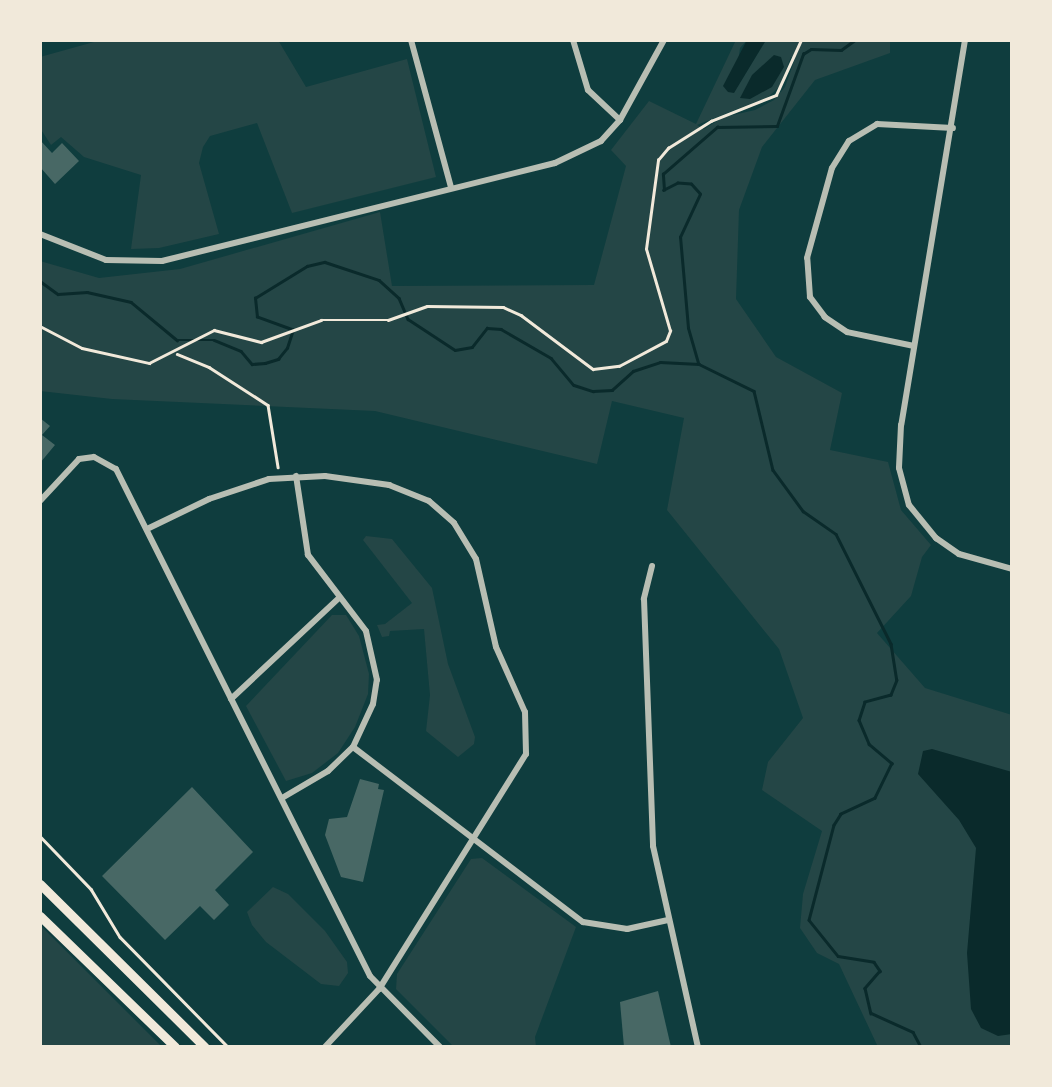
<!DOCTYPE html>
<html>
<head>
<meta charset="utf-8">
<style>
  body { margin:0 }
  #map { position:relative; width:1052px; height:1087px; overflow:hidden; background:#0f3d3e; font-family:"Crimson Pro",serif }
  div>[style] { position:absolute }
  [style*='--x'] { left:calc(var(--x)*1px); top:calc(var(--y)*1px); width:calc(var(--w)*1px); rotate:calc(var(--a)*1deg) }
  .green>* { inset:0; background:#244646 }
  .water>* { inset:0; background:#0a2a2b }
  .stream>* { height:2.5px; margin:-1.25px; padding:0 1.25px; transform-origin:1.25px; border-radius:1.25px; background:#0a2a2b }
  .building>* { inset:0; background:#486865 }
  .path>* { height:2.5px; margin:-1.25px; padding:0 1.25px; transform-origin:1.25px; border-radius:1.25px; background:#f1e9da }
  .minor>* { height:6px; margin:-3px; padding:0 3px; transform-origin:3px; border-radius:3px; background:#b8beb3 }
  .secondary>* { height:9px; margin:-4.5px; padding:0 4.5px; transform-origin:4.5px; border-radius:4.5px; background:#f1e9da }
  span { translate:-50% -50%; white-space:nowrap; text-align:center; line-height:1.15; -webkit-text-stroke:10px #f1e9da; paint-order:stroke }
  .frame { position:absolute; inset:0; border:42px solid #f1e9da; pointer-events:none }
</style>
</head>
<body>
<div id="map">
  <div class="green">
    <i style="clip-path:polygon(101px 40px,278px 40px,306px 87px,407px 59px,436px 177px,292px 213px,257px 123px,210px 136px,203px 147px,199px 163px,219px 234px,159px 248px,131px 249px,141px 175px,84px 157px,61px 137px,51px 145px,40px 128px,40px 57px)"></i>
    <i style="clip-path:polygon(evenodd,736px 40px,747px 40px,740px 48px,734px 92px,766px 40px,890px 40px,890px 53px,815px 80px,762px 147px,739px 210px,736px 299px,776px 357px,842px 393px,830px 450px,888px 462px,901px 510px,931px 545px,922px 557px,911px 596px,877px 633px,925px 688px,1012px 715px,1012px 1047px,878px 1047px,839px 964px,817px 953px,800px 928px,803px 894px,822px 831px,762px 790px,768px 762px,803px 718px,779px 649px,667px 510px,684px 418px,612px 401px,597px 464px,375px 411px,112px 399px,40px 391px,40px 261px,99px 278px,180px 269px,380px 212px,392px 286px,594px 285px,626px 166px,611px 150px,649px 101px,696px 124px,736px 40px,791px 57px,795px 59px,785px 87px,774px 100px,755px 110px,724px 117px,704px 129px,697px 125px,768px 97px,779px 87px,791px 57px)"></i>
    <i style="clip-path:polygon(366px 536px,392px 539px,432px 588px,448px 664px,475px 737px,474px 744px,458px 757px,426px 731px,430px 695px,424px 629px,390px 631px,389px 636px,382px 637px,377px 625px,385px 624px,412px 603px,363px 540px)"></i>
    <i style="clip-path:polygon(332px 615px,346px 615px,359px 636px,369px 674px,368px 694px,355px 727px,338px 753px,312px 773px,286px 781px,246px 706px)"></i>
    <i style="clip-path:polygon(482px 858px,576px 927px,535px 1037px,536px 1047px,454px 1047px,396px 989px,397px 974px,471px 859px)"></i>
    <i style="clip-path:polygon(273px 887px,288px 894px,325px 931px,347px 962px,348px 973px,339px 986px,321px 984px,266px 942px,252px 925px,247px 912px)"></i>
    <i style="clip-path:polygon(40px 925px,162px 1047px,40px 1047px)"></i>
  </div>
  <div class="water">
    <i style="clip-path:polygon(747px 40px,766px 40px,734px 93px,728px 92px,723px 86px)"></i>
    <i style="clip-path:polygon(774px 55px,781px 57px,784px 67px,772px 87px,750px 99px,740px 98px,752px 75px)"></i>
    <i style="clip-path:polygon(932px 749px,1012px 772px,1012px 1034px,998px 1036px,981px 1028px,971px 1009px,967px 953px,976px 848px,959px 820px,918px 774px,923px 751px)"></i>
  </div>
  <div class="stream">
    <i style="--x:40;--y:281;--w:22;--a:36"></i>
    <i style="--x:58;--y:294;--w:29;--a:-4"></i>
    <i style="--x:87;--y:292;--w:45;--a:12.8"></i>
    <i style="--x:131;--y:302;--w:60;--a:39.6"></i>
    <i style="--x:177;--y:340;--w:37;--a:0"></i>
    <i style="--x:214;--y:340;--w:29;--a:22"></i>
    <i style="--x:241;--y:351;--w:17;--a:50"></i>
    <i style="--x:252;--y:364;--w:13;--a:-4"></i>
    <i style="--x:265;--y:363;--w:14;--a:-17"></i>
    <i style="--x:278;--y:359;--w:14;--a:-51"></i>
    <i style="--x:287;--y:348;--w:19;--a:-72"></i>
    <i style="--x:293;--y:330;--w:38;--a:-160"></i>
    <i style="--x:257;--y:317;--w:19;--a:-96"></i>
    <i style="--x:255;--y:298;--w:61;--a:-31.6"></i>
    <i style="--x:307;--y:266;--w:18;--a:-13"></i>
    <i style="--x:325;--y:262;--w:57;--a:18.4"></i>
    <i style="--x:379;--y:280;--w:27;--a:42"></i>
    <i style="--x:399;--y:298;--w:23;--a:67"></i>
    <i style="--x:408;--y:319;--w:56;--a:33.4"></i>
    <i style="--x:455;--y:350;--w:17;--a:-10"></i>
    <i style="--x:472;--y:347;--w:24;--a:-52"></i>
    <i style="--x:487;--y:328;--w:14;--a:4"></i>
    <i style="--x:501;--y:329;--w:58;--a:30.1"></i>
    <i style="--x:551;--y:358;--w:35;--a:50"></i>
    <i style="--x:574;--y:385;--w:20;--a:18"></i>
    <i style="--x:593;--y:391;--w:19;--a:-3"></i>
    <i style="--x:612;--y:390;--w:28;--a:-42"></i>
    <i style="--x:633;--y:371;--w:28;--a:-18"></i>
    <i style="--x:660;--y:362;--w:39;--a:3"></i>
    <i style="--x:699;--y:364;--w:61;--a:26.1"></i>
    <i style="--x:754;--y:391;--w:81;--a:76.5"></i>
    <i style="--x:773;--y:470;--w:51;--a:53.8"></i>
    <i style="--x:803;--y:511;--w:40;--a:34.9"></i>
    <i style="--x:836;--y:534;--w:123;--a:63.4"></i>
    <i style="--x:891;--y:644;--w:36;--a:81"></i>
    <i style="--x:897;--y:680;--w:16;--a:112"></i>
    <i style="--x:891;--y:695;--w:27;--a:165"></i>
    <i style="--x:865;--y:702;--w:19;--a:108"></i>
    <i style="--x:859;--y:720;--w:26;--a:67"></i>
    <i style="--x:869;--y:744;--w:30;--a:40"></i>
    <i style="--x:892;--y:763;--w:39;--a:116"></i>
    <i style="--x:875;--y:798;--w:38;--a:155"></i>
    <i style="--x:841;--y:814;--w:13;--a:122"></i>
    <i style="--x:834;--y:825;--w:98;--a:104.7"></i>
    <i style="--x:809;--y:920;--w:46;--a:51.1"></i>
    <i style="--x:838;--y:956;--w:36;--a:9"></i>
    <i style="--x:874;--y:962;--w:11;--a:56"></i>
    <i style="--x:880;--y:971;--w:23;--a:131"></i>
    <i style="--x:865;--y:988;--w:26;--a:77"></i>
    <i style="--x:871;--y:1013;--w:46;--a:24.3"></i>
    <i style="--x:913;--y:1032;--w:17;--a:62"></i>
    <i style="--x:698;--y:363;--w:36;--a:-106"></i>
    <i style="--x:688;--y:328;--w:91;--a:-95"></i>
    <i style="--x:680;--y:237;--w:47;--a:-65.1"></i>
    <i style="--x:700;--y:194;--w:13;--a:-132"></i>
    <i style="--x:691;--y:184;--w:13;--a:-176"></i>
    <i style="--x:678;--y:183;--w:16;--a:153"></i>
    <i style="--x:664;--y:190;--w:16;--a:-94"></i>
    <i style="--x:663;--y:174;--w:72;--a:-41"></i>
    <i style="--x:717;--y:127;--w:60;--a:-1"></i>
    <i style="--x:777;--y:126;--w:77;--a:-70.1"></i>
    <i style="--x:803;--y:54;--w:9;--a:-32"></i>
    <i style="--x:811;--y:49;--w:30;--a:2"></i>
    <i style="--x:841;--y:50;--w:17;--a:-36"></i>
  </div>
  <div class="building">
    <i style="clip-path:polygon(40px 140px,52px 153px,62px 143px,79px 161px,55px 184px,40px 167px)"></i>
    <i style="clip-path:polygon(40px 418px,50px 426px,42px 435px,55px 445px,40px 463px)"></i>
    <i style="clip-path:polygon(360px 779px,379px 784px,378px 789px,384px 790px,363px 882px,341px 877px,325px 835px,329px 819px,347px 817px)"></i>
    <i style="clip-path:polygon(192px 787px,253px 852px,215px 890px,229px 905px,214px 920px,200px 906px,165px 940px,102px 876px)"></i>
    <i style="clip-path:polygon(658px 991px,671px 1047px,624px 1047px,620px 1002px)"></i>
  </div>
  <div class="path">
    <i style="--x:40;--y:326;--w:47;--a:27.6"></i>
    <i style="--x:82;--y:348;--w:69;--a:12.6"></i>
    <i style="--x:149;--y:363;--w:73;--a:-26.9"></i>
    <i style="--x:214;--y:330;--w:49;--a:14.3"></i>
    <i style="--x:261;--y:342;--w:64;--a:-20.1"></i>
    <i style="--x:321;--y:320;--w:67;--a:0"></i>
    <i style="--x:388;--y:320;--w:41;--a:-19.7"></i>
    <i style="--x:427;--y:306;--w:76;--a:0.8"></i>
    <i style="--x:503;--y:307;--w:20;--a:24"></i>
    <i style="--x:521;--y:315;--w:90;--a:36.9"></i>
    <i style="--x:593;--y:369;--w:26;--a:-7"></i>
    <i style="--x:619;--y:366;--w:53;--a:-28"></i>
    <i style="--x:666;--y:341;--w:11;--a:-68"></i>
    <i style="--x:670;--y:331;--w:85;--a:-106.3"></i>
    <i style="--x:646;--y:249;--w:90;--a:-82.3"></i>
    <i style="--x:658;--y:160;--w:16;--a:-50"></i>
    <i style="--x:668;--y:148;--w:51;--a:-32.1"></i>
    <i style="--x:711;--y:121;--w:70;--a:-21.8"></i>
    <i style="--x:776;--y:95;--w:60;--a:-65.6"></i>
    <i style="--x:177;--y:354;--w:35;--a:22"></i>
    <i style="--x:209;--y:367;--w:70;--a:32.8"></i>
    <i style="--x:268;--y:405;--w:63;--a:80.8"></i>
    <i style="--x:40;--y:836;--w:74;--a:46.1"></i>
    <i style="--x:91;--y:889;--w:56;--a:58.9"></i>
    <i style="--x:120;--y:937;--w:154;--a:45.5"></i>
  </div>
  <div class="minor">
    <i style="--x:411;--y:40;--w:152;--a:74.8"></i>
    <i style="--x:573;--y:40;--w:52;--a:73.3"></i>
    <i style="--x:588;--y:90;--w:44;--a:43.2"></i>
    <i style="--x:965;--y:40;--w:390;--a:99.4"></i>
    <i style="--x:901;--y:425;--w:43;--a:92.7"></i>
    <i style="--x:899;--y:468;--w:38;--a:75"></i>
    <i style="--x:909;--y:505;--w:43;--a:50.7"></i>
    <i style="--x:936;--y:538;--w:28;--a:35"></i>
    <i style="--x:959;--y:554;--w:55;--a:15.8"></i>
    <i style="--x:40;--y:234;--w:71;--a:21.5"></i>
    <i style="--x:106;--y:260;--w:56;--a:1"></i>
    <i style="--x:162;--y:261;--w:405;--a:-14"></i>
    <i style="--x:555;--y:163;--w:51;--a:-25.6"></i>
    <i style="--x:601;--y:141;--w:28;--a:-48"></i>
    <i style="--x:620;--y:120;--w:91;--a:-61.2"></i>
    <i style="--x:914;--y:346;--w:68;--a:-168.2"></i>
    <i style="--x:847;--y:332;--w:27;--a:-146"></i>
    <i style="--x:825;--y:317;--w:25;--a:-127"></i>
    <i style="--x:810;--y:297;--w:39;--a:-94"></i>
    <i style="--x:807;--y:258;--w:93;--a:-74.5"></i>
    <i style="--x:832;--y:168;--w:32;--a:-58"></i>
    <i style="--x:849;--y:141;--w:33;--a:-31"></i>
    <i style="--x:877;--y:124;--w:76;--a:3"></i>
    <i style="--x:40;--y:501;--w:57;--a:-47.1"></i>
    <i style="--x:79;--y:459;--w:15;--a:-8"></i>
    <i style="--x:94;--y:457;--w:25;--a:29"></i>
    <i style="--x:116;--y:469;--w:567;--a:63.39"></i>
    <i style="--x:370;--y:976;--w:100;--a:45.4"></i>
    <i style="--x:147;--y:529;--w:69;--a:-25.8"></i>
    <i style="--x:209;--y:499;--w:63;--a:-18.4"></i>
    <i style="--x:269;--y:479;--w:56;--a:-3.1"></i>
    <i style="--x:325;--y:476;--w:65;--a:8"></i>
    <i style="--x:389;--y:485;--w:43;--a:21.8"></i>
    <i style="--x:429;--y:501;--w:33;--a:41"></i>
    <i style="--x:454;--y:523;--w:42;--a:58.6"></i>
    <i style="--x:476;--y:559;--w:90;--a:77.2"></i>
    <i style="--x:496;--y:647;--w:71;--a:66"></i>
    <i style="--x:525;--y:712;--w:42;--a:88.6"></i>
    <i style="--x:526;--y:754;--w:277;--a:122"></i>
    <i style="--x:379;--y:989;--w:79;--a:133"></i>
    <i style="--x:652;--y:566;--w:34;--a:104"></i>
    <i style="--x:644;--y:599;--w:247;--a:87.9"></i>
    <i style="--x:653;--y:846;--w:206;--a:77.4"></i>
    <i style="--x:231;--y:699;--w:148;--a:-43.1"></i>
    <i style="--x:353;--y:747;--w:289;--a:37.3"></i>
    <i style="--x:583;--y:922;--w:45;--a:9"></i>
    <i style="--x:627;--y:929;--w:42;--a:-12.4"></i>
    <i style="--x:282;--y:798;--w:53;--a:-30.4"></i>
    <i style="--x:328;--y:771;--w:35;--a:-44"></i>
    <i style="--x:353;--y:747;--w:47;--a:-65.1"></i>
    <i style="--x:373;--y:704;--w:24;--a:-81"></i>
    <i style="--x:377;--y:680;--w:50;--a:-102.7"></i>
    <i style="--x:366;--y:631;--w:96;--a:-127.3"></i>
    <i style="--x:308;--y:555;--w:80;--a:-98.6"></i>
  </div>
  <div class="secondary">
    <i style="--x:40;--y:884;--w:232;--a:44.7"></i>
    <i style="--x:40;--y:916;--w:188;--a:44.1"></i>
  </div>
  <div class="frame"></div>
</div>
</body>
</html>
